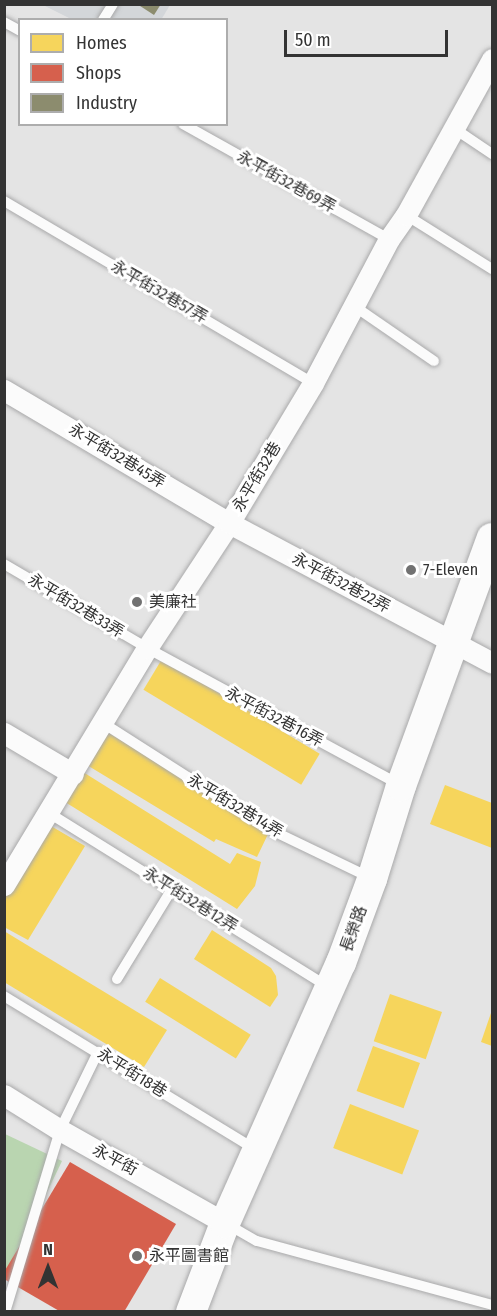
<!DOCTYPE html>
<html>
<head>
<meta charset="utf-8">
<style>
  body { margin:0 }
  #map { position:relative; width:497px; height:1316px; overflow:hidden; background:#e4e4e4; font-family:"Fira Sans Condensed","Noto Sans TC",sans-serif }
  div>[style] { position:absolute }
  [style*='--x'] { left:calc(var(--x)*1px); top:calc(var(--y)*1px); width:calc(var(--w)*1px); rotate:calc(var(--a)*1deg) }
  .built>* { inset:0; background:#d3d6d9 }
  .green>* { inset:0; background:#b9d5b0 }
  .homes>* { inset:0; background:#f6d55c; transform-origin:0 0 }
  .shops>* { inset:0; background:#d6604d }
  .industry>* { inset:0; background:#8c8c6e }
  .roads { filter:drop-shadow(0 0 2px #a9a9aa) drop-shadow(0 0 2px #a9a9aa) }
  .lane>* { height:10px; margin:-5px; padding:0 5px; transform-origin:5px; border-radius:5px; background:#fbfbfb }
  .street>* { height:21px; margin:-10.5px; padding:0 10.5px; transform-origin:10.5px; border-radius:10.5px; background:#fbfbfb }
  .secondary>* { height:30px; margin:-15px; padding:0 15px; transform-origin:15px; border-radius:15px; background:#fbfbfb }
  .dots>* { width:16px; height:16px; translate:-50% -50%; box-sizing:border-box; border:3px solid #fff; border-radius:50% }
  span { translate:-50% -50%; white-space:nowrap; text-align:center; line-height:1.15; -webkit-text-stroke:6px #fff; paint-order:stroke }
  .street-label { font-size:16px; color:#333 }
  .poi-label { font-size:16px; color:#333 }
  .left { translate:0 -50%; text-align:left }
  .frame { position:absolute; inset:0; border:6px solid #333; pointer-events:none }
  .legend { position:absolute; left:18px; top:18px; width:210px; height:108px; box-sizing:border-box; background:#fff; border:2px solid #adadad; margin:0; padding:8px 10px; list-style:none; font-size:18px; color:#333 }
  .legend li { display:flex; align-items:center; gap:12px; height:30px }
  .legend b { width:30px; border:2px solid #adadad }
  .north { position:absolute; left:18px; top:1238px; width:60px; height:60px; -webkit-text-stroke:4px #fff; paint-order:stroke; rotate:0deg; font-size:16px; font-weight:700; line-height:24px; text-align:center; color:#333 }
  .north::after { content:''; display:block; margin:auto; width:21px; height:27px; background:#333; clip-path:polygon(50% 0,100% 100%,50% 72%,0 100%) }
  .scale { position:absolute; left:284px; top:30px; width:164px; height:27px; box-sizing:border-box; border:3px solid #333; border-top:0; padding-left:8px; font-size:18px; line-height:21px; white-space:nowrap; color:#333; -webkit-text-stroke:4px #fff; paint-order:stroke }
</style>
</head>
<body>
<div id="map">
  <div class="built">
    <i style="clip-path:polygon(43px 5px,170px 5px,161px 20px,71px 19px)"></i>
  </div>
  <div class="green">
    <i style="clip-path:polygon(5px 1134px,62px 1161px,5px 1280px)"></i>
  </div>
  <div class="homes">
    <i style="left:162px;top:659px;width:184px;height:36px;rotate:31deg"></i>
    <i style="clip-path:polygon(97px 726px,270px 830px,257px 857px,216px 839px,214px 842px,77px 759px)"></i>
    <i style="clip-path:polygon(75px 767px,230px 864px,237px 853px,261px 862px,255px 886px,237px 909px,57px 797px)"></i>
    <i style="clip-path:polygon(445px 785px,492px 803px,492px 848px,430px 824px)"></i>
    <i style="clip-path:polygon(51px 826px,85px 846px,28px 940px,4px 927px,4px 877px)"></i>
    <i style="clip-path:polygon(212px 930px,271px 968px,276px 976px,278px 995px,270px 1007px,194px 959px)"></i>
    <i style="clip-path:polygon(4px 931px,167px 1030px,144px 1067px,4px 982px)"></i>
    <i style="left:160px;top:978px;width:107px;height:28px;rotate:32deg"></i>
    <i style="left:390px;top:994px;width:55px;height:50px;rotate:19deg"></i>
    <i style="clip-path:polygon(492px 1010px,492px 1046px,481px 1042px)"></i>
    <i style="left:373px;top:1046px;width:50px;height:48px;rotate:20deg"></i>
    <i style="left:350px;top:1104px;width:74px;height:47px;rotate:21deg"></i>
  </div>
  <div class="shops">
    <i style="clip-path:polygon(70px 1162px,176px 1224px,124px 1312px,61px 1312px,4px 1279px,4px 1272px)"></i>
  </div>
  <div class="industry">
    <i style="clip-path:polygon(137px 4px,161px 4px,154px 15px)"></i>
  </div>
  <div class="roads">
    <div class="lane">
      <i style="--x:103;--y:20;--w:19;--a:-58"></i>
      <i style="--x:4;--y:22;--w:18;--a:29"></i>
      <i style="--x:183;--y:124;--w:236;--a:29.2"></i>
      <i style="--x:455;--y:129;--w:45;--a:34"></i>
      <i style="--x:4;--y:201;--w:359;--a:30.5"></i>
      <i style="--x:406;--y:215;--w:102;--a:32.1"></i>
      <i style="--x:354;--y:306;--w:97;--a:34.5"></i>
      <i style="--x:4;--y:564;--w:166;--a:30.4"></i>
      <i style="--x:147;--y:648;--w:288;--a:28.4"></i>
      <i style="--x:103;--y:723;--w:195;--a:32.6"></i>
      <i style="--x:267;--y:828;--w:113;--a:25.7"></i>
      <i style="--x:49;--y:813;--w:330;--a:31.9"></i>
      <i style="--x:117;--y:979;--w:105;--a:-58.6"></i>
      <i style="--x:4;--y:996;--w:294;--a:31.4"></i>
      <i style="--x:227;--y:1224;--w:34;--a:30"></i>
      <i style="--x:257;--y:1241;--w:244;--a:15.2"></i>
      <i style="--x:6;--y:1309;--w:187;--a:-73.2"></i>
      <i style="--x:60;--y:1130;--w:87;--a:-64"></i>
    </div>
    <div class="street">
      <i style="--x:4;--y:390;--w:261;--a:30.6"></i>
      <i style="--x:229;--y:523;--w:298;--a:28"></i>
      <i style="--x:4;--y:733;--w:80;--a:30.7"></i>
      <i style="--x:4;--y:885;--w:277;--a:-58.9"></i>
      <i style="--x:147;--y:648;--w:149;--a:-56.7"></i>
      <i style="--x:229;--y:523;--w:163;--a:-59"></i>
      <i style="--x:313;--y:383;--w:163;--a:-62.2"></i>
      <i style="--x:389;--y:239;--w:29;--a:-55"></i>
      <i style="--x:406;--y:215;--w:178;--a:-61.1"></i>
      <i style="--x:4;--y:1095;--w:66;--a:32"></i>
      <i style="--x:60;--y:1130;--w:189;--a:29.4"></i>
    </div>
    <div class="secondary">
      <i style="--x:191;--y:1312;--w:95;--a:-69.1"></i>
      <i style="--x:225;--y:1223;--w:285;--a:-66"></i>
      <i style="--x:341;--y:963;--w:90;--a:-69.7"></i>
      <i style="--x:372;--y:879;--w:97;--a:-72.7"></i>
      <i style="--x:401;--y:786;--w:264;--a:-69.9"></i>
    </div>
  </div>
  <div class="dots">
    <i style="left:411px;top:570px;background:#717171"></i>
    <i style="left:137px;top:602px;background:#717171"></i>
    <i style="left:137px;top:1256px;background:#717171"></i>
  </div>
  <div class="street-label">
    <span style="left:286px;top:182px;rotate:29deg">永平街32巷69弄</span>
    <span style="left:159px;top:292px;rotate:30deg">永平街32巷57弄</span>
    <span style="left:117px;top:456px;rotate:31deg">永平街32巷45弄</span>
    <span style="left:257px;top:477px;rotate:-59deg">永平街32巷</span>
    <span style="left:341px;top:583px;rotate:28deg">永平街32巷22弄</span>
    <span style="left:76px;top:606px;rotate:31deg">永平街32巷33弄</span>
    <span style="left:274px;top:717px;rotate:28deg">永平街32巷16弄</span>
    <span style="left:235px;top:806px;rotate:31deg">永平街32巷14弄</span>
    <span style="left:190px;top:900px;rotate:32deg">永平街32巷12弄</span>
    <span style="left:354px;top:929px;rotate:-70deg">長榮路</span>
    <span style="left:132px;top:1073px;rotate:32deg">永平街18巷</span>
    <span style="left:115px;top:1160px;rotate:28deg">永平街</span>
  </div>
  <div class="poi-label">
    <span class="left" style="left:423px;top:570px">7-Eleven</span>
    <span class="left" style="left:149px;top:602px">美廉社</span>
    <span class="left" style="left:149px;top:1256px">永平圖書館</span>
  </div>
  <div class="frame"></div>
  <ul class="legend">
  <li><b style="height:16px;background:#f6d55c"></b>Homes</li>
  <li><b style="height:16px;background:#d6604d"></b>Shops</li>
  <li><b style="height:16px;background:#8c8c6e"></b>Industry</li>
  </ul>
  <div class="north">N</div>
  <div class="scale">50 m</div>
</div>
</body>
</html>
